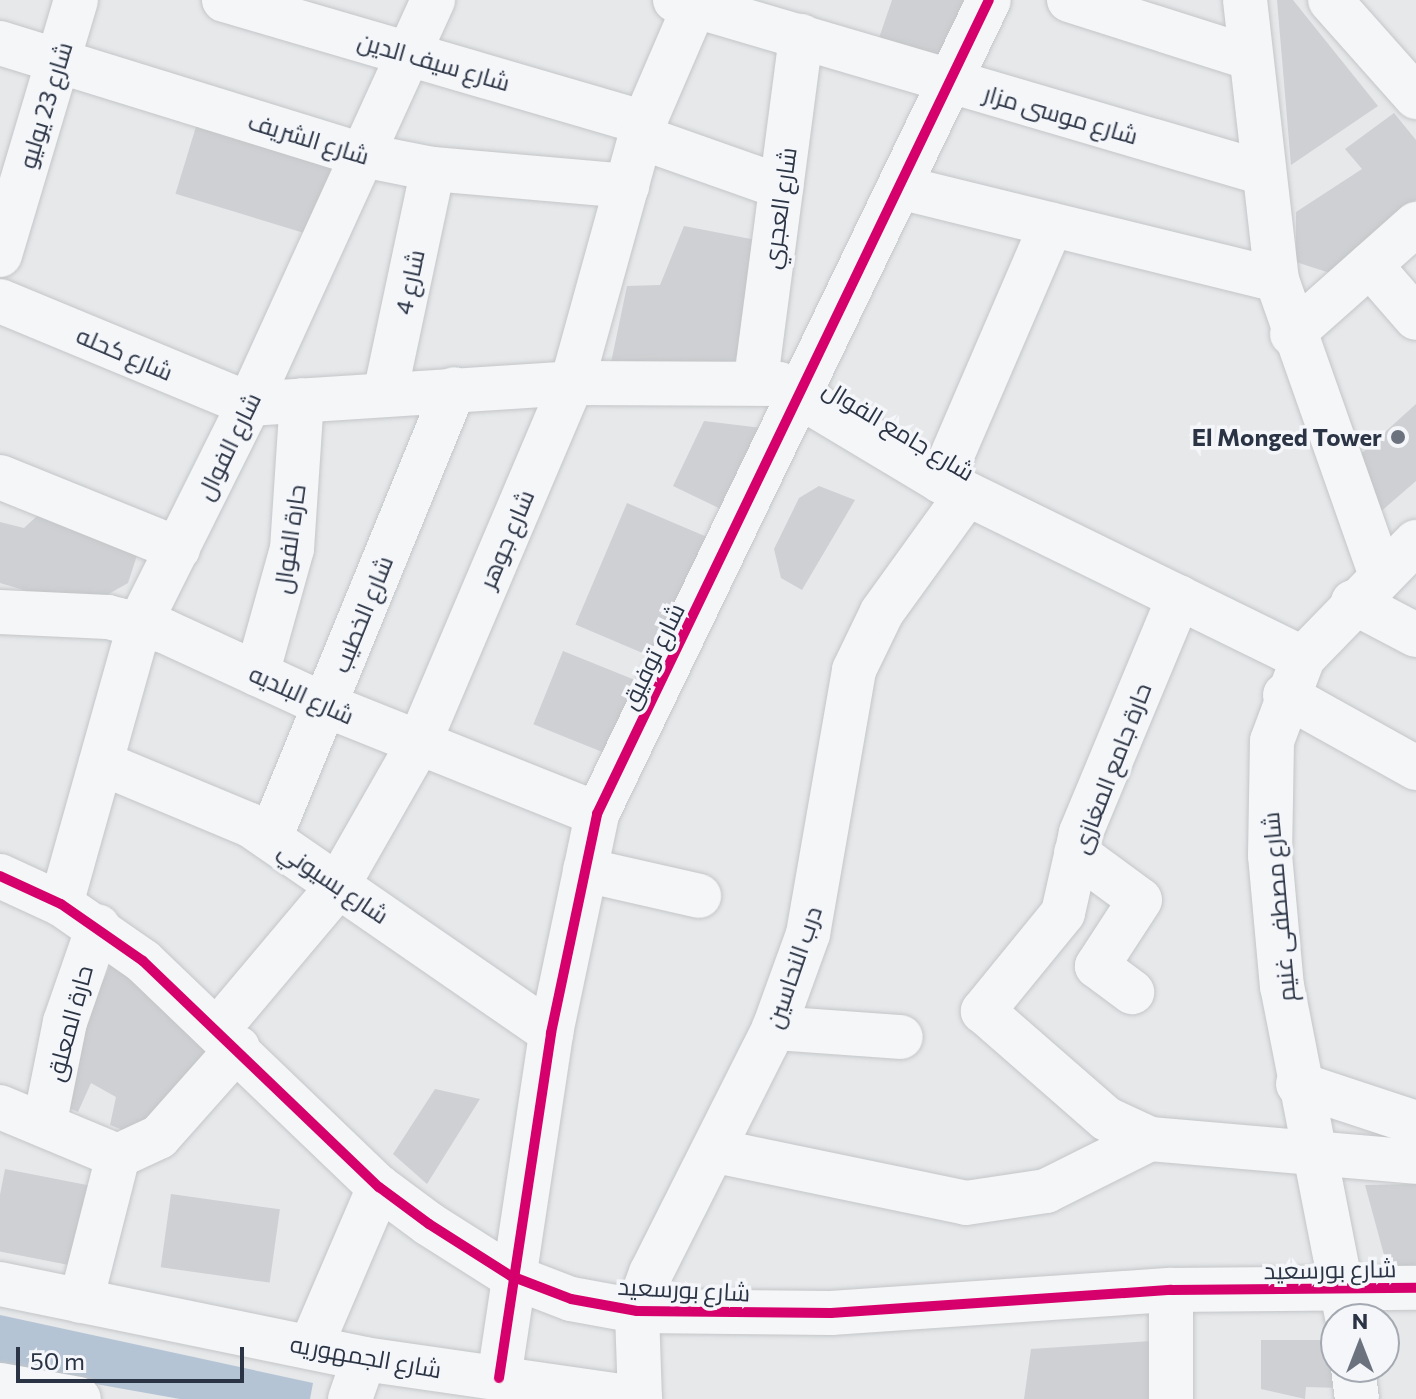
<!DOCTYPE html>
<html>
<head>
<meta charset="utf-8">
<style>
  body { margin:0 }
  #map { position:relative; width:1416px; height:1399px; overflow:hidden; background:#e6e8ea; font-family:Commissioner,Cairo,sans-serif }
  div>[style] { position:absolute }
  [style*='--x'] { left:calc(var(--x)*1px); top:calc(var(--y)*1px); width:calc(var(--w)*1px); rotate:calc(var(--a)*1deg) }
  .water>* { inset:0; background:#b4c4d5 }
  .building>* { inset:0; background:#ced0d3; transform-origin:0 0 }
  .roads { filter:drop-shadow(0 0 2px #c4c6c8) drop-shadow(0 0 2px #c4c6c8) }
  .minor>* { height:44px; margin:-22px; padding:0 22px; transform-origin:22px; border-radius:22px; background:#f5f6f7 }
  .cycleway>* { height:10px; margin:-5px; padding:0 5px; transform-origin:5px; border-radius:5px; background:#d6006c }
  .dots>* { width:22px; height:22px; translate:-50% -50%; box-sizing:border-box; border:4px solid #f4f6f9; border-radius:50% }
  span { translate:-50% -50%; white-space:nowrap; text-align:center; line-height:1.15; -webkit-text-stroke:7px #f4f6f9; paint-order:stroke }
  .street-label { font-size:24px; color:#2b3445 }
  .poi-label { font-size:24px; color:#2b3445; font-weight:700 }
  .right { translate:-100% -50%; text-align:right }
  .north { position:absolute; left:1320px; top:1303px; width:80px; height:80px; box-sizing:border-box; background:#f4f6f9; border:2px solid #a4a8b1; border-radius:50%; rotate:0deg; font-size:22px; font-weight:700; line-height:32px; text-align:center; color:#2b3445 }
  .north::after { content:''; display:block; margin:auto; width:28px; height:36px; background:#6c737f; clip-path:polygon(50% 0,100% 100%,50% 72%,0 100%) }
  .scale { position:absolute; left:16px; top:1347px; width:228px; height:36px; box-sizing:border-box; border:4px solid #2b3445; border-top:0; padding-left:10px; font-size:24px; line-height:28px; white-space:nowrap; color:#2b3445; -webkit-text-stroke:6px #f4f6f9; paint-order:stroke }
</style>
</head>
<body>
<div id="map">
  <div class="water">
    <i style="clip-path:polygon(0 1315px,313px 1383px,310px 1399px,180px 1399px,0 1367px)"></i>
  </div>
  <div class="building">
    <i style="clip-path:polygon(892px 0,972px 0,943px 62px,879px 38px)"></i>
    <i style="clip-path:polygon(1277px 0,1293px 0,1378px 106px,1291px 165px)"></i>
    <i style="clip-path:polygon(1394px 113px,1416px 140px,1416px 200px,1333px 274px,1296px 262px,1296px 212px,1362px 169px,1345px 149px)"></i>
    <i style="left:198px;top:120px;width:143px;height:77px;rotate:17deg"></i>
    <i style="clip-path:polygon(684px 226px,772px 243px,733px 368px,608px 377px,627px 286px,660px 285px)"></i>
    <i style="clip-path:polygon(1416px 404px,1416px 481px,1363px 527px,1342px 471px)"></i>
    <i style="clip-path:polygon(704px 421px,770px 429px,727px 512px,673px 486px)"></i>
    <i style="clip-path:polygon(819px 486px,855px 500px,802px 590px,781px 578px,774px 549px,799px 498px)"></i>
    <i style="left:627px;top:503px;width:92px;height:132px;rotate:23deg"></i>
    <i style="clip-path:polygon(49px 505px,142px 540px,128px 583px,84px 608px,0 583px,0 522px,24px 528px)"></i>
    <i style="left:563px;top:651px;width:83px;height:79px;rotate:22deg"></i>
    <i style="clip-path:polygon(115px 955px,221px 1050px,148px 1140px,110px 1125px,116px 1097px,91px 1083px,78px 1112px,60px 1104px,86px 1017px)"></i>
    <i style="clip-path:polygon(435px 1089px,480px 1099px,427px 1184px,393px 1154px)"></i>
    <i style="left:5px;top:1169px;width:90px;height:82px;rotate:11deg"></i>
    <i style="clip-path:polygon(1416px 1184px,1416px 1267px,1387px 1266px,1365px 1185px)"></i>
    <i style="left:171px;top:1194px;width:110px;height:74px;rotate:8deg"></i>
    <i style="clip-path:polygon(1166px 1340px,1163px 1399px,1024px 1399px,1031px 1349px)"></i>
    <i style="clip-path:polygon(1261px 1340px,1336px 1340px,1341px 1388px,1306px 1387px,1305px 1399px,1261px 1389px)"></i>
  </div>
  <div class="roads">
    <div class="minor">
      <i style="--x:224;--y:0;--w:438;--a:16.3"></i>
      <i style="--x:675;--y:0;--w:613;--a:16.39"></i>
      <i style="--x:1069;--y:0;--w:191;--a:17.7"></i>
      <i style="--x:1245;--y:0;--w:282;--a:83.5"></i>
      <i style="--x:1277;--y:280;--w:310;--a:70.6"></i>
      <i style="--x:1330;--y:0;--w:130;--a:48.4"></i>
      <i style="--x:0;--y:43;--w:379;--a:17.2"></i>
      <i style="--x:362;--y:155;--w:72;--a:11.2"></i>
      <i style="--x:433;--y:169;--w:195;--a:5"></i>
      <i style="--x:640;--y:137;--w:150;--a:19.5"></i>
      <i style="--x:903;--y:188;--w:385;--a:13.8"></i>
      <i style="--x:0;--y:255;--w:266;--a:-73.4"></i>
      <i style="--x:1370;--y:265;--w:70;--a:49"></i>
      <i style="--x:0;--y:301;--w:269;--a:22.5"></i>
      <i style="--x:249;--y:404;--w:324;--a:-3.7"></i>
      <i style="--x:572;--y:383;--w:207;--a:0.3"></i>
      <i style="--x:779;--y:384;--w:189;--a:30.9"></i>
      <i style="--x:941;--y:481;--w:403;--a:26.1"></i>
      <i style="--x:1292;--y:334;--w:166;--a:-41.6"></i>
      <i style="--x:756;--y:379;--w:346;--a:-82.5"></i>
      <i style="--x:385;--y:394;--w:230;--a:-78"></i>
      <i style="--x:0;--y:477;--w:192;--a:22"></i>
      <i style="--x:941;--y:481;--w:279;--a:-66.7"></i>
      <i style="--x:1179;--y:597;--w:256;--a:112.6"></i>
      <i style="--x:1081;--y:833;--w:82;--a:102.7"></i>
      <i style="--x:1063;--y:913;--w:127;--a:129.2"></i>
      <i style="--x:983;--y:1011;--w:164;--a:41.1"></i>
      <i style="--x:1107;--y:1119;--w:47;--a:24.9"></i>
      <i style="--x:1150;--y:1139;--w:267;--a:4.9"></i>
      <i style="--x:1353;--y:602;--w:71;--a:27.6"></i>
      <i style="--x:0;--y:612;--w:108;--a:2.7"></i>
      <i style="--x:108;--y:617;--w:58;--a:14"></i>
      <i style="--x:164;--y:631;--w:177;--a:24.7"></i>
      <i style="--x:325;--y:705;--w:293;--a:21.8"></i>
      <i style="--x:257;--y:674;--w:130;--a:-74.4"></i>
      <i style="--x:292;--y:549;--w:149;--a:-86.2"></i>
      <i style="--x:1285;--y:695;--w:150;--a:29.1"></i>
      <i style="--x:101;--y:763;--w:161;--a:22.6"></i>
      <i style="--x:250;--y:825;--w:366;--a:34.6"></i>
      <i style="--x:270;--y:838;--w:485;--a:-67.7"></i>
      <i style="--x:1076;--y:853;--w:79;--a:36.3"></i>
      <i style="--x:1140;--y:900;--w:79;--a:123.1"></i>
      <i style="--x:1097;--y:966;--w:44;--a:36.6"></i>
      <i style="--x:585;--y:870;--w:117;--a:12.8"></i>
      <i style="--x:0;--y:876;--w:67;--a:24.7"></i>
      <i style="--x:61;--y:904;--w:100;--a:34.8"></i>
      <i style="--x:143;--y:961;--w:327;--a:43.8"></i>
      <i style="--x:379;--y:1187;--w:62;--a:36.5"></i>
      <i style="--x:429;--y:1224;--w:97;--a:32.4"></i>
      <i style="--x:511;--y:1276;--w:64;--a:21"></i>
      <i style="--x:571;--y:1299;--w:67;--a:10.3"></i>
      <i style="--x:637;--y:1311;--w:194;--a:0.6"></i>
      <i style="--x:831;--y:1313;--w:341;--a:-3.9"></i>
      <i style="--x:1171;--y:1290;--w:245;--a:-0.5"></i>
      <i style="--x:61;--y:904;--w:292;--a:-74.3"></i>
      <i style="--x:140;--y:623;--w:245;--a:-63.5"></i>
      <i style="--x:249;--y:404;--w:444;--a:-65.5"></i>
      <i style="--x:774;--y:1028;--w:127;--a:4.1"></i>
      <i style="--x:218;--y:1029;--w:182;--a:-49.9"></i>
      <i style="--x:335;--y:890;--w:169;--a:-60.3"></i>
      <i style="--x:419;--y:743;--w:391;--a:-67"></i>
      <i style="--x:572;--y:383;--w:270;--a:-74.5"></i>
      <i style="--x:644;--y:123;--w:134;--a:-66.7"></i>
      <i style="--x:1298;--y:1084;--w:124;--a:18.3"></i>
      <i style="--x:0;--y:1107;--w:128;--a:22.6"></i>
      <i style="--x:118;--y:1156;--w:45;--a:-24.9"></i>
      <i style="--x:159;--y:1137;--w:119;--a:-48.4"></i>
      <i style="--x:45;--y:1121;--w:101;--a:-78.6"></i>
      <i style="--x:65;--y:1022;--w:101;--a:-70.8"></i>
      <i style="--x:716;--y:1151;--w:255;--a:11.7"></i>
      <i style="--x:966;--y:1203;--w:81;--a:-8.5"></i>
      <i style="--x:1046;--y:1191;--w:116;--a:-26.6"></i>
      <i style="--x:0;--y:1284;--w:372;--a:11.6"></i>
      <i style="--x:364;--y:1359;--w:279;--a:8.2"></i>
      <i style="--x:81;--y:1301;--w:150;--a:-75.7"></i>
      <i style="--x:1347;--y:1317;--w:336;--a:-101.1"></i>
      <i style="--x:1282;--y:987;--w:132;--a:-95.2"></i>
      <i style="--x:1270;--y:856;--w:115;--a:-89"></i>
      <i style="--x:1272;--y:741;--w:89;--a:-69.5"></i>
      <i style="--x:1303;--y:658;--w:162;--a:-45.8"></i>
      <i style="--x:311;--y:1346;--w:173;--a:-66.8"></i>
      <i style="--x:1353;--y:1367;--w:32;--a:83"></i>
      <i style="--x:499;--y:1378;--w:349;--a:-81.4"></i>
      <i style="--x:551;--y:1033;--w:224;--a:-78.1"></i>
      <i style="--x:597;--y:814;--w:903;--a:-64.29"></i>
      <i style="--x:0;--y:1385;--w:80;--a:10"></i>
      <i style="--x:350;--y:1399;--w:42;--a:-70.7"></i>
      <i style="--x:640;--y:1399;--w:88;--a:-92"></i>
      <i style="--x:637;--y:1311;--w:40;--a:-69.8"></i>
      <i style="--x:651;--y:1273;--w:274;--a:-63.3"></i>
      <i style="--x:774;--y:1028;--w:100;--a:-70.1"></i>
      <i style="--x:808;--y:934;--w:268;--a:-80.1"></i>
      <i style="--x:854;--y:670;--w:64;--a:-64.2"></i>
      <i style="--x:882;--y:612;--w:145;--a:-54.2"></i>
      <i style="--x:1171;--y:1399;--w:109;--a:-90"></i>
    </div>
  </div>
  <div class="cycleway">
    <i style="--x:0;--y:876;--w:67;--a:24.7"></i>
    <i style="--x:61;--y:904;--w:100;--a:34.8"></i>
    <i style="--x:143;--y:961;--w:327;--a:43.8"></i>
    <i style="--x:379;--y:1187;--w:62;--a:36.5"></i>
    <i style="--x:429;--y:1224;--w:97;--a:32.4"></i>
    <i style="--x:511;--y:1276;--w:64;--a:21"></i>
    <i style="--x:571;--y:1299;--w:67;--a:10.3"></i>
    <i style="--x:637;--y:1311;--w:194;--a:0.6"></i>
    <i style="--x:831;--y:1313;--w:341;--a:-3.9"></i>
    <i style="--x:1171;--y:1290;--w:245;--a:-0.5"></i>
    <i style="--x:499;--y:1378;--w:349;--a:-81.4"></i>
    <i style="--x:551;--y:1033;--w:224;--a:-78.1"></i>
    <i style="--x:597;--y:814;--w:903;--a:-64.29"></i>
  </div>
  <div class="dots">
    <i style="left:1398px;top:437px;background:#6c737f"></i>
  </div>
  <div class="street-label">
    <span style="left:434px;top:61px;rotate:16deg">شارع سيف الدين</span>
    <span style="left:45px;top:105px;rotate:-73deg">شارع 23 يوليو</span>
    <span style="left:1061px;top:114px;rotate:16deg">شارع موسى مزار</span>
    <span style="left:309px;top:138px;rotate:17deg">شارع الشريف</span>
    <span style="left:779px;top:208px;rotate:-82deg">شارع العجري</span>
    <span style="left:409px;top:282px;rotate:-78deg">شارع 4</span>
    <span style="left:125px;top:353px;rotate:23deg">شارع كحله</span>
    <span style="left:899px;top:430px;rotate:31deg">شارع جامع الفوال</span>
    <span style="left:228px;top:446px;rotate:-64deg">شارع الفوال</span>
    <span style="left:289px;top:539px;rotate:-82deg">حارة الفوال</span>
    <span style="left:506px;top:539px;rotate:-67deg">شارع جوهر</span>
    <span style="left:362px;top:614px;rotate:-68deg">شارع الخطيب</span>
    <span style="left:652px;top:656px;rotate:-64deg">شارع توفيق</span>
    <span style="left:302px;top:694px;rotate:24deg">شارع البلديه</span>
    <span style="left:1111px;top:768px;rotate:-69deg">حارة جامع المغازى</span>
    <span style="left:334px;top:882px;rotate:34deg">شارع بسيوني</span>
    <span style="left:1278px;top:907px;rotate:-95deg">شارع مصطفى غنيم</span>
    <span style="left:793px;top:967px;rotate:-71deg">درب النحاسين</span>
    <span style="left:69px;top:1023px;rotate:-75deg">حارة المعلق</span>
    <span style="left:1330px;top:1269px;rotate:-1deg">شارع بورسعيد</span>
    <span style="left:684px;top:1289px;rotate:3deg">شارع بورسعيد</span>
    <span style="left:366px;top:1356px;rotate:10deg">شارع الجمهوريه</span>
  </div>
  <div class="poi-label">
    <span class="right" style="left:1382px;top:437px">El Monged Tower</span>
  </div>
  <div class="north">N</div>
  <div class="scale">50 m</div>
</div>
</body>
</html>
